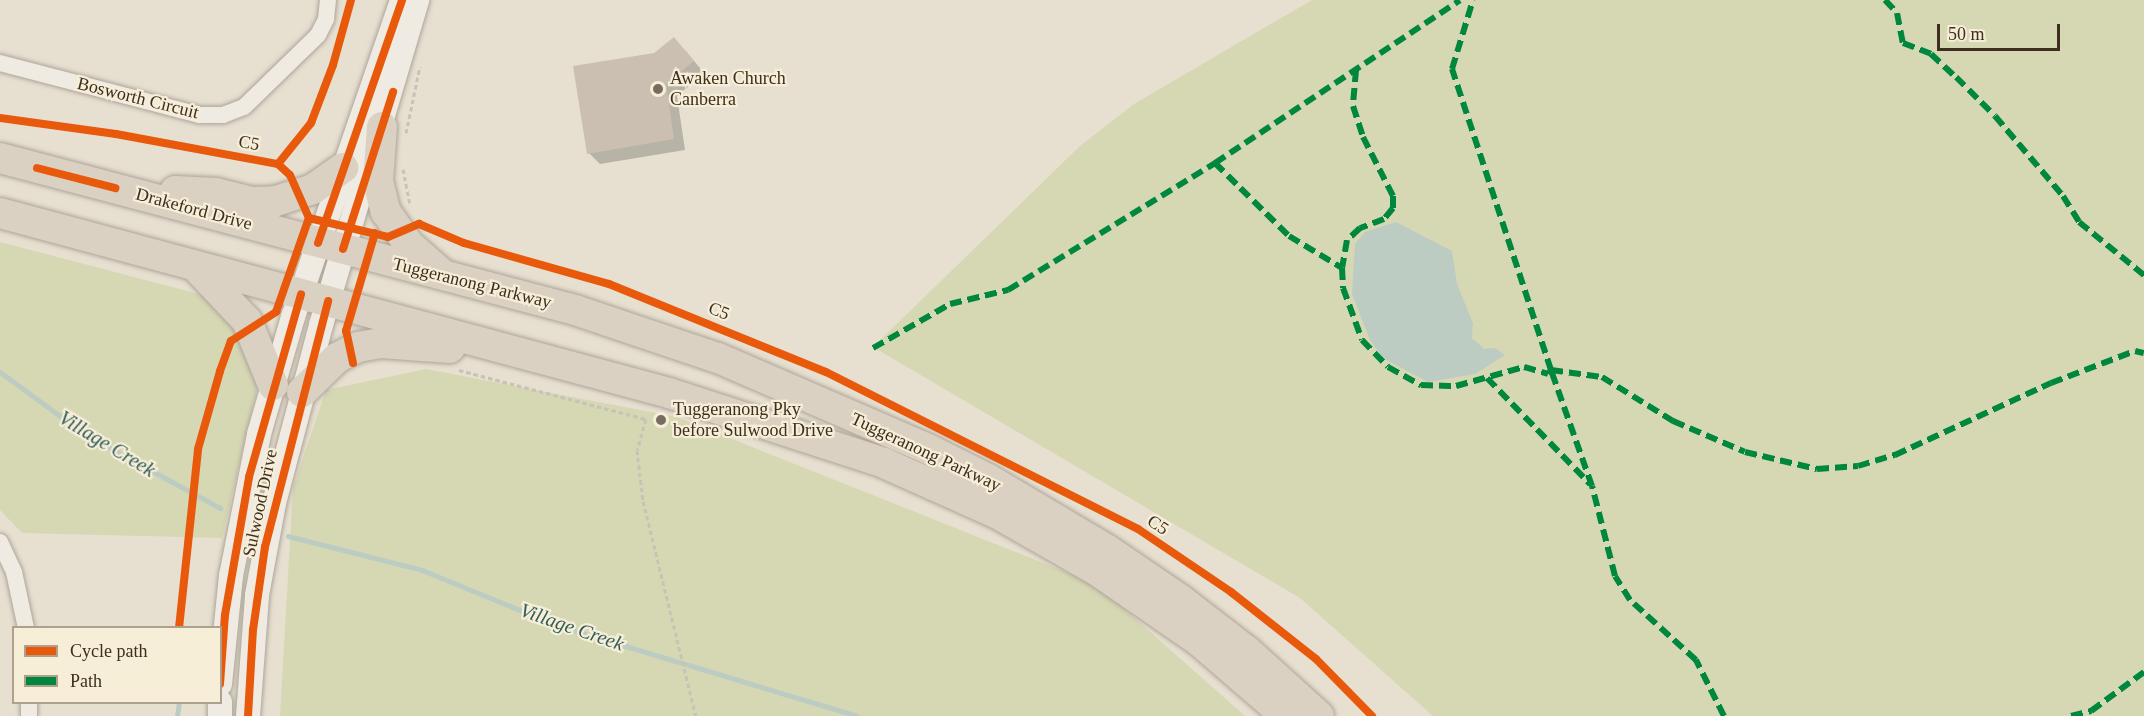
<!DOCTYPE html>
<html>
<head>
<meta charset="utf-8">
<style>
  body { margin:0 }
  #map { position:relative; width:2144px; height:716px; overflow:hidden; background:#e7e0d1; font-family:Georgia,serif }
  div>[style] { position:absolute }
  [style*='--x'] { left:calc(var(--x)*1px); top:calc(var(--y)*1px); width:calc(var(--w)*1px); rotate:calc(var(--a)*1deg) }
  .green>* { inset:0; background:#d6d7b3 }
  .water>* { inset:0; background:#bcccc2 }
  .shadow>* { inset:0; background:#0003 }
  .stream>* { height:5px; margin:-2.5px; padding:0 2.5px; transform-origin:2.5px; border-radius:2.5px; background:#bcccc2 }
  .building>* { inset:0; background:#cbbfb2 }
  .path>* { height:3px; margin-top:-1.5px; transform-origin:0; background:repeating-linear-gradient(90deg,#c8c2b9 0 4.5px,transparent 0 7.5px) }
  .roads { filter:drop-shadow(0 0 2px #ada599) drop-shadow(0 0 2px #ada599) }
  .street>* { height:16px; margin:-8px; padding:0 8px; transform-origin:8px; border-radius:8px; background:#efebe3 }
  .secondary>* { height:24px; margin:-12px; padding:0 12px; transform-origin:12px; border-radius:12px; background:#efebe3 }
  .highway>* { height:30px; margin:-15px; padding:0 15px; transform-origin:15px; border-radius:15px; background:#dad1c2 }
  .quiet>* { height:6px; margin-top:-3px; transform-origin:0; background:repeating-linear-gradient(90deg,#00873e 0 12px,transparent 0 18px) }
  .cycleway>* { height:8px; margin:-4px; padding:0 4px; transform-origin:4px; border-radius:4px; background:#e8590c }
  .dots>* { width:16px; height:16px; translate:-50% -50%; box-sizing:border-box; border:3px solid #f7eed8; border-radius:50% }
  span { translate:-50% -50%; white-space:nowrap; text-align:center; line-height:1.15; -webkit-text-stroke:4.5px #f7eed8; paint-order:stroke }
  .poi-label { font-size:18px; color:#3d2e20 }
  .left { translate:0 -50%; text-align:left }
  .street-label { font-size:18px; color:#3d2e20 }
  .water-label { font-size:20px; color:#2f5d5a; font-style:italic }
  .legend { position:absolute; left:12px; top:626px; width:210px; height:78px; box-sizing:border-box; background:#f7eed8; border:2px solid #ada18e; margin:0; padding:8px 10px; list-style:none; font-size:18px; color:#3d2e20 }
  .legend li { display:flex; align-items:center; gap:12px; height:30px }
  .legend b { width:30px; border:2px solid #ada18e }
  .scale { position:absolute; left:1937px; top:24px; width:123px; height:27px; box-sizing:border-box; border:3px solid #3d2e20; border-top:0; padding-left:8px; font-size:18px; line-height:21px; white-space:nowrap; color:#3d2e20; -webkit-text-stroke:4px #f7eed8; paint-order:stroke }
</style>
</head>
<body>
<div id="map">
  <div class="green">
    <i style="clip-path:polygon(1312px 0,2144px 0,2144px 716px,1433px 716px,1300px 598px,873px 347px,1080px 146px,1134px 104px)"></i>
    <i style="clip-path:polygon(0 242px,195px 293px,218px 303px,238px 319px,259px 381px,222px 538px,22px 533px,0 510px)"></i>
    <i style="clip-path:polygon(426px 369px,677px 417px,1096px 584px,1245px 716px,280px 716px,293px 488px,326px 390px)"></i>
  </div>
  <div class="water">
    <i style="clip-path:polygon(1396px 222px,1452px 251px,1457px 284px,1473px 323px,1472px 338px,1484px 349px,1495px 348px,1505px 355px,1475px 374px,1428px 382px,1383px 358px,1370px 340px,1352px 294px,1355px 244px,1365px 232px)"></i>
  </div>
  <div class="shadow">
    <i style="clip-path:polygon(685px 50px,704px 73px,677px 96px,685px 150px,600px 164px,589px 153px)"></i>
  </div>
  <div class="stream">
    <i style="--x:0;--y:372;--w:107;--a:36.2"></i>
    <i style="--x:86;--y:435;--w:153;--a:28.6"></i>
    <i style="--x:288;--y:536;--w:138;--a:14.2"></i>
    <i style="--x:422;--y:570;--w:145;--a:22.3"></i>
    <i style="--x:556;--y:625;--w:314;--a:16.8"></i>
    <i style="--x:177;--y:716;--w:14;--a:-82"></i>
  </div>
  <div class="building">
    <i style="clip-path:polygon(674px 37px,694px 61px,666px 84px,674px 139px,587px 154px,573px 66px,654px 53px)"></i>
  </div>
  <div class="path">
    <i style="--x:406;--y:133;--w:68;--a:-78.2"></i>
    <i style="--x:403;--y:169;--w:36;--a:79"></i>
    <i style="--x:459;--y:370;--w:193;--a:14.7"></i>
    <i style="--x:646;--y:419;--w:32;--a:106"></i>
    <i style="--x:637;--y:450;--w:51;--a:83.3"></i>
    <i style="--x:643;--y:501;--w:221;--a:76.2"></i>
  </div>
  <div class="roads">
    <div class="street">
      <i style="--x:0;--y:63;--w:207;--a:14.6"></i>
      <i style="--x:200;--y:115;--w:23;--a:0"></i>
      <i style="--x:223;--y:115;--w:22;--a:-21"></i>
      <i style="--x:244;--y:107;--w:103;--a:-44.2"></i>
      <i style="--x:318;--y:35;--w:18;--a:-63"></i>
      <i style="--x:326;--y:19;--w:19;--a:-84"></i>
      <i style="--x:0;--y:542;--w:33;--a:65"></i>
      <i style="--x:14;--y:572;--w:57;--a:77.9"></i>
      <i style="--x:29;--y:702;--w:14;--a:90"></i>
    </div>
    <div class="secondary">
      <i style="--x:220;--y:684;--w:109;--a:-84.2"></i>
      <i style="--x:231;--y:576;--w:145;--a:-78.8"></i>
      <i style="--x:259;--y:434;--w:122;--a:-73.8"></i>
      <i style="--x:293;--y:317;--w:335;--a:-71"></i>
      <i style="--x:220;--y:716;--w:14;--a:-90"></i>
      <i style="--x:248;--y:716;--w:121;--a:-85.7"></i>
      <i style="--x:257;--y:595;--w:94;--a:-79.5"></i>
      <i style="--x:274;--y:503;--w:184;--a:-75.2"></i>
      <i style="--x:321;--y:325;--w:339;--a:-73.5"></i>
    </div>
    <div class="highway">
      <i style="--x:382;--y:127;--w:54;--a:94.2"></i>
      <i style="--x:378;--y:181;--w:32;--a:76"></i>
      <i style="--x:386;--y:212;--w:39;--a:55"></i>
      <i style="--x:408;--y:244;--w:43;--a:41.2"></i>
      <i style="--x:0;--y:158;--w:595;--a:14.81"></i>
      <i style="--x:575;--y:310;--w:151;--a:18.6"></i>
      <i style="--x:718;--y:358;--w:229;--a:23.4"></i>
      <i style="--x:928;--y:449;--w:67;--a:26.6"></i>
      <i style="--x:988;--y:479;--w:137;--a:30.7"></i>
      <i style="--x:1106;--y:549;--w:91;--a:34.2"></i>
      <i style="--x:1181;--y:600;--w:83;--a:37.7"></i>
      <i style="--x:1247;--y:651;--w:97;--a:42.1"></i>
      <i style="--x:175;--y:191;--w:41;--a:2.8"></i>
      <i style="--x:216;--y:193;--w:36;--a:14"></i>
      <i style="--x:251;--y:202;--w:25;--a:-2"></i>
      <i style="--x:276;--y:201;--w:39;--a:-18"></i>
      <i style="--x:313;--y:189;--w:37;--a:-35"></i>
      <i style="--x:0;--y:213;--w:693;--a:15.06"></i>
      <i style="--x:669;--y:393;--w:226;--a:18"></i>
      <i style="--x:884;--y:463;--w:123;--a:24.1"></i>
      <i style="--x:996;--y:513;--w:115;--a:29.7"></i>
      <i style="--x:1096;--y:570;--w:125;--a:34.6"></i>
      <i style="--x:1199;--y:641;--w:115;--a:40.8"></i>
      <i style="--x:195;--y:266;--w:76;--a:46.6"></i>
      <i style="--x:247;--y:321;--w:69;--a:67.9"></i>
      <i style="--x:302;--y:392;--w:49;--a:-44.2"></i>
      <i style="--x:337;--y:358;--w:24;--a:-28"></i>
      <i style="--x:358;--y:347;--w:23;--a:-10"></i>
      <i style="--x:381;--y:343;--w:69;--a:4.1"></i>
    </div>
  </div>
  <div class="quiet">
    <i style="--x:1885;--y:0;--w:18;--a:47"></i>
    <i style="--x:1897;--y:13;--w:31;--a:79"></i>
    <i style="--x:1903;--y:43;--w:30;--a:21"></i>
    <i style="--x:1931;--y:54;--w:34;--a:43"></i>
    <i style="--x:1956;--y:77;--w:55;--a:45"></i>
    <i style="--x:1995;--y:116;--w:105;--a:49.6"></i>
    <i style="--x:2063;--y:196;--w:31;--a:58"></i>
    <i style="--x:2079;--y:222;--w:84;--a:39.2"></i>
    <i style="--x:1356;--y:70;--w:36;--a:95"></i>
    <i style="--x:1353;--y:106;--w:33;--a:72"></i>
    <i style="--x:1363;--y:137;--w:66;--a:63"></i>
    <i style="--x:1393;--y:196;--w:12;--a:90"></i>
    <i style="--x:1393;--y:208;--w:14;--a:129"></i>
    <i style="--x:1384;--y:219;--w:26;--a:159"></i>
    <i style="--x:1360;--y:228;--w:18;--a:137"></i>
    <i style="--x:1347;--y:240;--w:28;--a:100"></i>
    <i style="--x:1342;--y:268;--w:20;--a:87"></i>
    <i style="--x:1343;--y:288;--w:55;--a:69.9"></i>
    <i style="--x:1362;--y:340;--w:37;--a:46"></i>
    <i style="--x:1388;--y:367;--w:38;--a:29"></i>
    <i style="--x:1421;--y:385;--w:35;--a:2"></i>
    <i style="--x:1456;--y:386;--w:71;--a:-15.6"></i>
    <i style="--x:1524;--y:367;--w:25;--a:16"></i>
    <i style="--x:1548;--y:374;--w:5;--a:-53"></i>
    <i style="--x:1551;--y:370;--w:317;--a:-108.2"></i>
    <i style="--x:1452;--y:69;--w:72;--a:-73.1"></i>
    <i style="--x:1215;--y:163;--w:104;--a:44.6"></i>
    <i style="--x:1289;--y:236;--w:62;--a:31.1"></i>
    <i style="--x:873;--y:348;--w:89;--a:-29.7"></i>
    <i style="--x:950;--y:304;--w:60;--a:-13.6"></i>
    <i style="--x:1008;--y:290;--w:243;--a:-31.5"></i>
    <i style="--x:1215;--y:163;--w:294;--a:-33.6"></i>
    <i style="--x:1487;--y:378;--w:148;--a:45.8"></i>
    <i style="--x:1724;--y:716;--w:63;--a:-116.6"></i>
    <i style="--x:1696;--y:660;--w:89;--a:-137.7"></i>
    <i style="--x:1630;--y:600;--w:28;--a:-122"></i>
    <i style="--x:1615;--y:576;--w:93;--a:-104.3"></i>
    <i style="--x:1592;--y:486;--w:123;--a:-109.5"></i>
    <i style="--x:1551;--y:370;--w:51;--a:7.8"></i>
    <i style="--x:1602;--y:377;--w:84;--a:31.8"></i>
    <i style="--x:1673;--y:421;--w:78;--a:23.3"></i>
    <i style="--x:1745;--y:452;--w:74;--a:13.3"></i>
    <i style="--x:1817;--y:469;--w:41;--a:-4.2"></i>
    <i style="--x:1858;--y:466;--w:39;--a:-17"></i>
    <i style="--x:1895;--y:455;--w:172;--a:-24.8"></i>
    <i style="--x:2051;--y:383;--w:90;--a:-20.9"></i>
    <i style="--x:2135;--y:351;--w:9;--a:13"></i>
    <i style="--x:2071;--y:716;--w:21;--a:-14"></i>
    <i style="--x:2091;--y:711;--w:66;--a:-36.3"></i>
  </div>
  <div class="cycleway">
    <i style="--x:0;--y:118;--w:117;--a:7.9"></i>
    <i style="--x:116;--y:134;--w:165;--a:10.5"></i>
    <i style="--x:278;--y:164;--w:16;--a:43"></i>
    <i style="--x:290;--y:175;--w:47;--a:66.2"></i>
    <i style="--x:278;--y:164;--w:53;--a:-51.2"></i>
    <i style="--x:311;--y:123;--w:62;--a:-69.2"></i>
    <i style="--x:333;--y:65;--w:67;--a:-74.5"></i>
    <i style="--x:37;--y:168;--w:81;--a:14.4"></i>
    <i style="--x:309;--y:218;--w:81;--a:13.5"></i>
    <i style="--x:388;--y:237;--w:34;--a:-23"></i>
    <i style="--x:419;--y:224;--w:49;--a:22.9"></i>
    <i style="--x:464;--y:243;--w:151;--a:15.8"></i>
    <i style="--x:609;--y:284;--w:234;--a:22.1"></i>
    <i style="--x:826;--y:372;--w:349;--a:26.7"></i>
    <i style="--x:1138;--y:529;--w:112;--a:34.1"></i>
    <i style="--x:1231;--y:592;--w:108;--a:38.2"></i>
    <i style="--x:1316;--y:659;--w:80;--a:45.5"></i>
    <i style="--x:318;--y:243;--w:257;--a:-70.9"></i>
    <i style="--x:343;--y:249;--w:165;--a:-72.3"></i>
    <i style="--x:276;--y:312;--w:100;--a:-70.7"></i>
    <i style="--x:353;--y:363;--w:33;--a:-102"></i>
    <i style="--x:346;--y:331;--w:102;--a:-73.5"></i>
    <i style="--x:179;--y:628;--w:180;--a:-83.9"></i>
    <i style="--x:198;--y:449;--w:81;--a:-74.2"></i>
    <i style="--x:220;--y:371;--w:32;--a:-70"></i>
    <i style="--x:231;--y:341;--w:54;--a:-32.8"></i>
    <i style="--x:220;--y:684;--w:69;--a:-85.9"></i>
    <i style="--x:225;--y:615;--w:140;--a:-80.1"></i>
    <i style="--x:249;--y:477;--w:190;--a:-74.1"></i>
    <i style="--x:248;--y:716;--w:86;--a:-86.7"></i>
    <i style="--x:253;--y:630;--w:84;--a:-81.8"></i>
    <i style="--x:265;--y:547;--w:254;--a:-75.6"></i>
  </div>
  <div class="dots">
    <i style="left:658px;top:89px;background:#786c5e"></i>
    <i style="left:661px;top:420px;background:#786c5e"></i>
  </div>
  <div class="poi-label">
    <span class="left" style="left:670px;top:89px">Awaken Church<br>Canberra</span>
    <span class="left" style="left:673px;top:420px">Tuggeranong Pky<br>before Sulwood Drive</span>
  </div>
  <div class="street-label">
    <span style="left:138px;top:98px;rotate:14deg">Bosworth Circuit</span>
    <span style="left:249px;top:143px;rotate:10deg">C5</span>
    <span style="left:194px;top:209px;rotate:15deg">Drakeford Drive</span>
    <span style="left:472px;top:283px;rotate:14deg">Tuggeranong Parkway</span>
    <span style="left:719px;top:311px;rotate:21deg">C5</span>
    <span style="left:926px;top:452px;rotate:25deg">Tuggeranong Parkway</span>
    <span style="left:260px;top:503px;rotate:-78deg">Sulwood Drive</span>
    <span style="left:1158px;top:525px;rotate:33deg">C5</span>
  </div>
  <div class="water-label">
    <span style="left:107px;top:444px;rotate:31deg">Village Creek</span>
    <span style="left:572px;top:627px;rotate:19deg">Village Creek</span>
  </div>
  <ul class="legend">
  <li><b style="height:8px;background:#e8590c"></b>Cycle path</li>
  <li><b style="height:8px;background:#00873e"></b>Path</li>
  </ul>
  <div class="scale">50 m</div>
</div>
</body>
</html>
